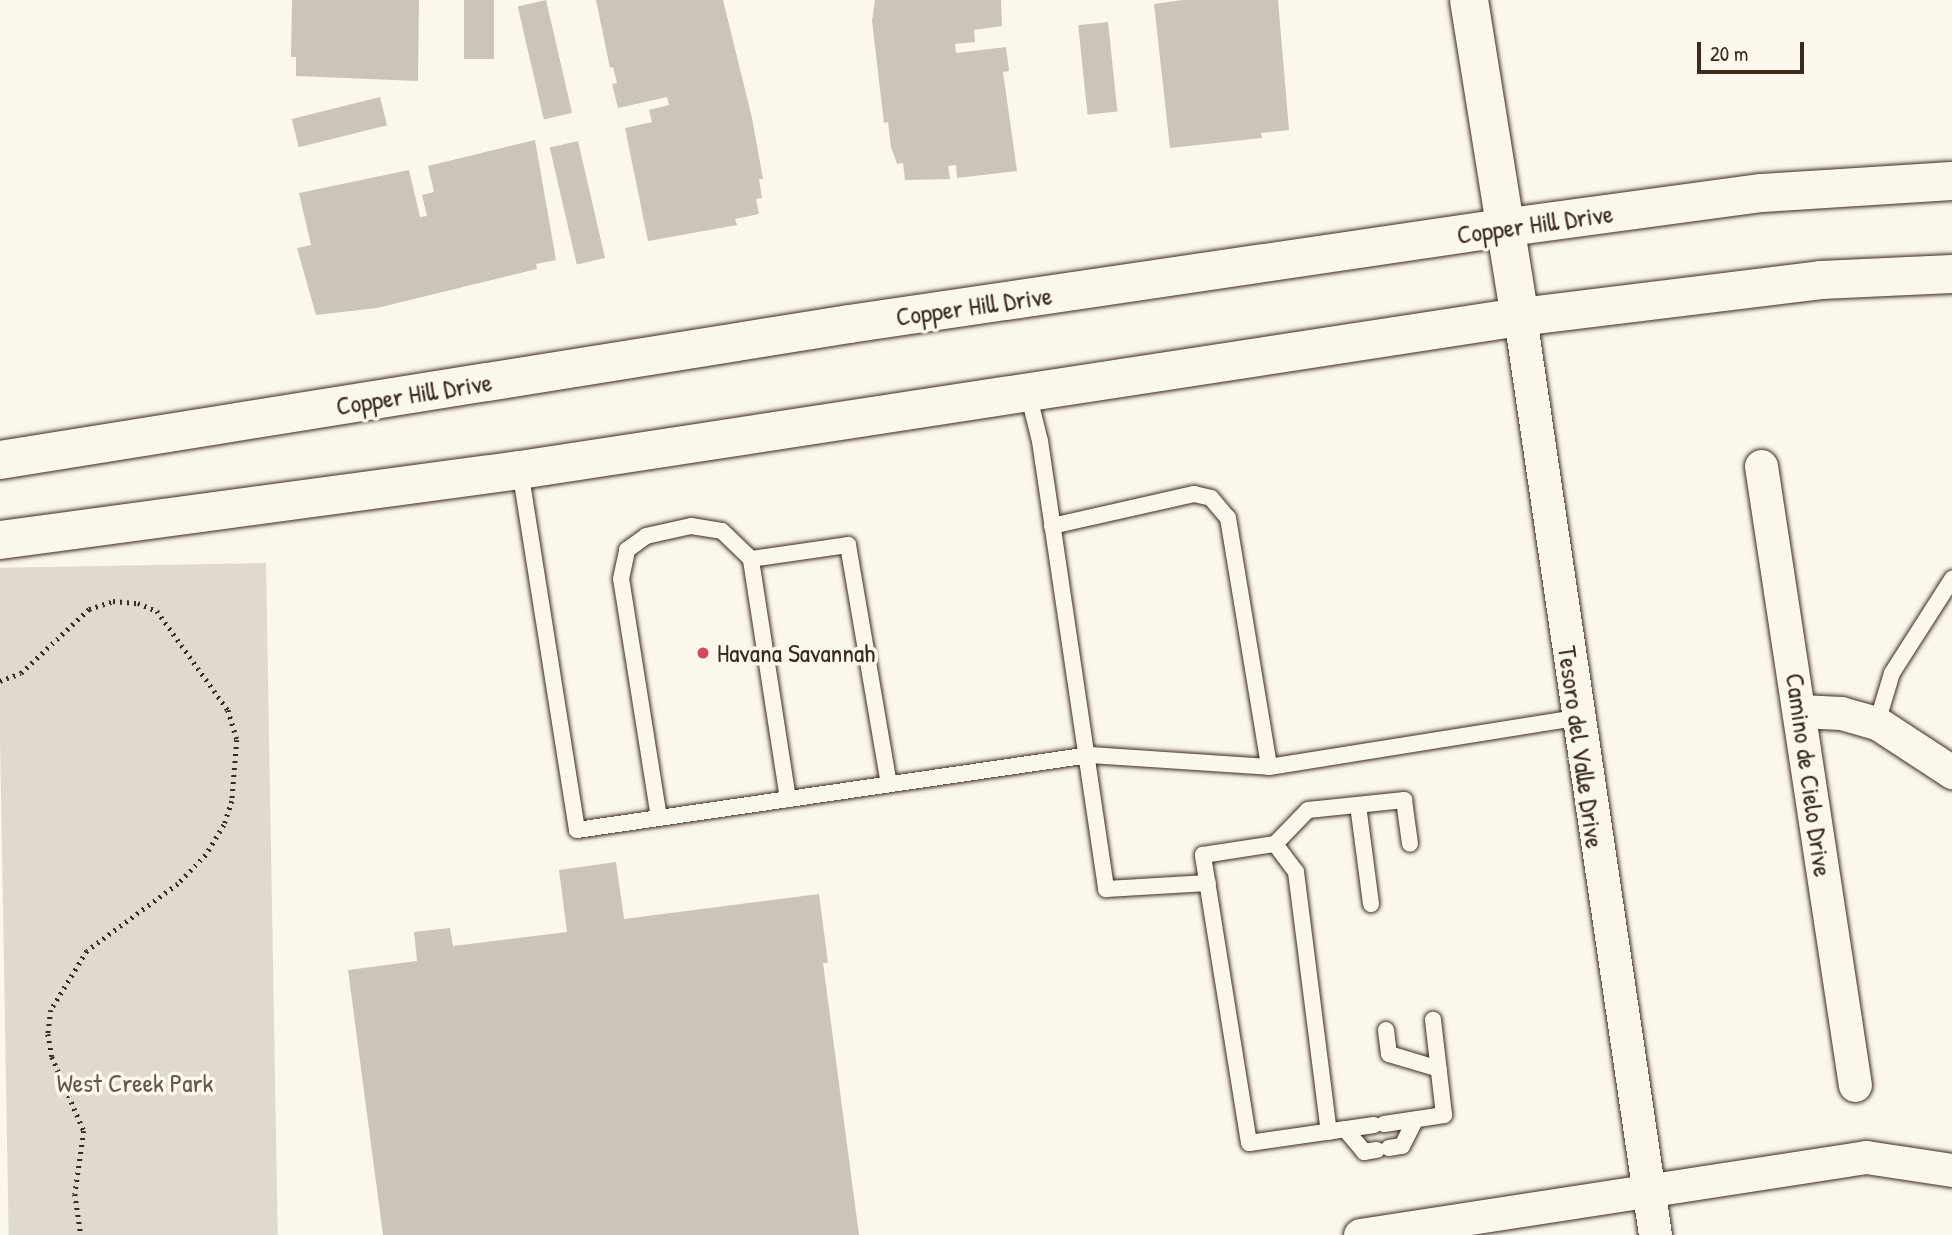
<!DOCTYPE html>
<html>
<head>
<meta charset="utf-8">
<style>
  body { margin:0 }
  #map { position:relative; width:1952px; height:1235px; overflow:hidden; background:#fbf7ec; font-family:"Patrick Hand",sans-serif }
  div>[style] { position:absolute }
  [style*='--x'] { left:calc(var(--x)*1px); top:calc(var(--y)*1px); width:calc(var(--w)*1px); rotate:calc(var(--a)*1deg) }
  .green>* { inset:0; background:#dfd9ce; transform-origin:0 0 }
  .building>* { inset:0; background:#ccc4b9; transform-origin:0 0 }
  .path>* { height:4.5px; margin-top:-2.25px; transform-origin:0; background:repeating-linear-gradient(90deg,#3b2a1e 0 2px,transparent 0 7px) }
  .roads { filter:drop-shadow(0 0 2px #3b2a1e) drop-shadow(0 0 2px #3b2a1e) }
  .lane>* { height:16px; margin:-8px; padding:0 8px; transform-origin:8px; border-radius:8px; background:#fbf7ec }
  .street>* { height:33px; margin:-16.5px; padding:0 16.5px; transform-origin:16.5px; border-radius:16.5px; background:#fbf7ec }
  .secondary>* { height:38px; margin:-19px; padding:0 19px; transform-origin:19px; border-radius:19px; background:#fbf7ec }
  .dots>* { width:19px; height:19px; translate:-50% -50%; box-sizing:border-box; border:4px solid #fbf7ec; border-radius:50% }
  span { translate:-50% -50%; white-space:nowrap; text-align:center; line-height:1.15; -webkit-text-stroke:7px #fbf7ec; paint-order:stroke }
  .street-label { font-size:26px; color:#3b2a1e }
  .poi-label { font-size:26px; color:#3b2a1e }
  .left { translate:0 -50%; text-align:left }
  .park-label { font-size:26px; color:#64564a }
  .scale { position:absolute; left:1697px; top:42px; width:107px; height:32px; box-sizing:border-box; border:4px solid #3b2a1e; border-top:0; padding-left:9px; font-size:21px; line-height:24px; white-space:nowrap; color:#3b2a1e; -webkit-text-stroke:5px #fbf7ec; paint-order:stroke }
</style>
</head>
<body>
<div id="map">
  <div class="green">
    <i style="left:266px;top:563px;width:672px;height:269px;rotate:89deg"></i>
  </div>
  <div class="building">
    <i style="clip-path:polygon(292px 0,419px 0,418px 81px,296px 76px,296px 57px,291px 57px)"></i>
    <i style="left:464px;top:0;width:30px;height:59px"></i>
    <i style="left:546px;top:0;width:116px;height:29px;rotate:77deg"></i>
    <i style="clip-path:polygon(596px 0,723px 0,752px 118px,763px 179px,759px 179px,762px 198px,756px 199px,759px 214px,735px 219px,737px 225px,648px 241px,625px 128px,652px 122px,649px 110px,669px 105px,667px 97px,618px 108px,612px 84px,617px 83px,613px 67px,610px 68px)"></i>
    <i style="clip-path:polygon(875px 0,1001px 0,1002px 26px,974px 30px,975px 42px,955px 44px,956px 53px,1006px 47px,1009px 71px,1003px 72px,1017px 171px,957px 178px,956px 165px,948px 166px,950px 179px,905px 180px,903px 163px,897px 164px,891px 147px,888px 122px,884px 123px,872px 21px)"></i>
    <i style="clip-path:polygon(1182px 0,1278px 0,1289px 130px,1261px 133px,1262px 138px,1170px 148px,1154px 4px)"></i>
    <i style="left:1108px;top:22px;width:90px;height:30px;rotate:84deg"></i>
    <i style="left:380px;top:97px;width:29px;height:91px;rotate:76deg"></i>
    <i style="clip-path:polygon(535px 140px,556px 260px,536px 264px,537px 269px,377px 308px,316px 315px,297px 248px,311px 245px,299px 193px,409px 170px,420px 217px,427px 216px,422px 195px,434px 192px,428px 166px)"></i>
    <i style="left:578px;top:141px;width:120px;height:29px;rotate:77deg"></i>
    <i style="clip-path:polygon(616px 862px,624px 919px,819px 894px,828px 963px,823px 963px,859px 1235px,383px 1235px,348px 970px,417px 961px,414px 932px,450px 928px,453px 946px,567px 932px,559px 870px)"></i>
  </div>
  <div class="path">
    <i style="--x:0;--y:681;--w:22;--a:-21"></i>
    <i style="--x:21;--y:673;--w:93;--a:-43.3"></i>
    <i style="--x:89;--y:609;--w:25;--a:-18"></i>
    <i style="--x:113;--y:601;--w:25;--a:5"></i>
    <i style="--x:138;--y:603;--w:21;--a:23"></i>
    <i style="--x:157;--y:611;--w:122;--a:54.4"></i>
    <i style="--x:228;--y:710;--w:31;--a:73"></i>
    <i style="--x:237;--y:740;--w:61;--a:94.7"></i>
    <i style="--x:232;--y:801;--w:25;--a:108"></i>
    <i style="--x:224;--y:825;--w:35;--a:121"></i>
    <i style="--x:206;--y:855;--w:40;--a:134"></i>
    <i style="--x:178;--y:884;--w:113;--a:143.6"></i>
    <i style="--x:87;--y:951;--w:69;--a:121.4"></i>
    <i style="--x:51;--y:1010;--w:24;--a:97"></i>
    <i style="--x:48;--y:1034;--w:23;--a:80"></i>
    <i style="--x:52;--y:1057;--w:81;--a:66.6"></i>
    <i style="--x:84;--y:1131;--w:64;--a:98.1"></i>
    <i style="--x:75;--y:1194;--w:41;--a:81.7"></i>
  </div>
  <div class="roads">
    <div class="lane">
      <i style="--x:1028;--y:393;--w:49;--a:76"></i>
      <i style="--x:1040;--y:441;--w:453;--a:81.6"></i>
      <i style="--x:1106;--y:889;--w:102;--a:-3.4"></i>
      <i style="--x:520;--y:470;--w:364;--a:81"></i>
      <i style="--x:577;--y:830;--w:518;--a:-8.32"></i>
      <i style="--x:1090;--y:755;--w:179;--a:3.8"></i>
      <i style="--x:1269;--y:767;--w:311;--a:-9.1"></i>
      <i style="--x:1052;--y:526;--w:146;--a:-12.7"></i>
      <i style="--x:1194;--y:494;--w:17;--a:13"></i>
      <i style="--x:1211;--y:498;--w:26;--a:50"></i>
      <i style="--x:1228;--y:518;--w:252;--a:80.6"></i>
      <i style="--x:1877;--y:723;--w:52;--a:-73.3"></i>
      <i style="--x:1892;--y:673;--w:112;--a:-57.4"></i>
      <i style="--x:788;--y:799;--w:243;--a:-98.8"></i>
      <i style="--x:751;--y:559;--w:98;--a:-8.2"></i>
      <i style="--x:848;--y:545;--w:242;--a:80.3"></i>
      <i style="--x:1358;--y:805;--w:100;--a:82.5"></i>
      <i style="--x:659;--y:818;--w:242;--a:-99"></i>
      <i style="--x:621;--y:579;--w:30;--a:-78"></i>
      <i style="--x:627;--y:550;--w:24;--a:-36"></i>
      <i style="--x:646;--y:536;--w:46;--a:-12.5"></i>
      <i style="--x:691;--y:526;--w:31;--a:9"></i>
      <i style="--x:722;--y:531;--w:40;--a:44"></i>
      <i style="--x:1275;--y:844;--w:35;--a:53"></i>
      <i style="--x:1296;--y:872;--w:262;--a:82.8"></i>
      <i style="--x:1386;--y:1030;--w:24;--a:83"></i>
      <i style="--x:1389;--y:1054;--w:52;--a:16.7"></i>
      <i style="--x:1384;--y:1124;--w:61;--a:-8.5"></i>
      <i style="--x:1444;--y:1115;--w:96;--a:-96.6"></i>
      <i style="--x:1374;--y:1125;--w:126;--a:171.8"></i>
      <i style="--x:1249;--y:1143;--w:292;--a:-99.1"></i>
      <i style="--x:1203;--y:855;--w:73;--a:-8.7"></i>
      <i style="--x:1275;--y:844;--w:47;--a:-45.9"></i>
      <i style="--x:1308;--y:810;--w:97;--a:-5.9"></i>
      <i style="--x:1404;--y:800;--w:44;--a:82.2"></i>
      <i style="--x:1345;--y:1129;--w:30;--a:50"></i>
      <i style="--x:1364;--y:1152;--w:13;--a:-9"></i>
      <i style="--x:1389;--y:1148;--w:13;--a:-9"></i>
      <i style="--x:1402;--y:1146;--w:29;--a:-63"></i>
    </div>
    <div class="street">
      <i style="--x:1520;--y:317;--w:928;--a:81.63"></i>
      <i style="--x:1761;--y:466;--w:626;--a:81.37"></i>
      <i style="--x:1800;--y:711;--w:41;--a:2.8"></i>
      <i style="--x:1841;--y:713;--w:37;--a:16"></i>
      <i style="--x:1877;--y:723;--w:90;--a:33.2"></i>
      <i style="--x:1360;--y:1235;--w:512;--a:-8.76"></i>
      <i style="--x:1866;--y:1157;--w:87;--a:8.6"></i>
    </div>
    <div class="secondary">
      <i style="--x:1469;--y:0;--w:321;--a:80.9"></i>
      <i style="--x:0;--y:460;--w:860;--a:-9.1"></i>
      <i style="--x:849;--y:324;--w:660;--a:-8.36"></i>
      <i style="--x:1502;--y:228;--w:262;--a:-7.7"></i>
      <i style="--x:1762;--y:193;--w:190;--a:-3.6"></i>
      <i style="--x:0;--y:540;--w:525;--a:-7.67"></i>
      <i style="--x:520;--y:470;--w:1012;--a:-8.7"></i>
      <i style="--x:1520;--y:317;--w:303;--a:-7"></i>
      <i style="--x:1821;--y:280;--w:131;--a:-2.6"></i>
    </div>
  </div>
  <div class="dots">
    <i style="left:703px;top:653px;background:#d1495b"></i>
  </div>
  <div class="street-label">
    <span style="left:1535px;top:224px;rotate:-8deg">Copper Hill Drive</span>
    <span style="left:974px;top:306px;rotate:-8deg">Copper Hill Drive</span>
    <span style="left:414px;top:394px;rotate:-9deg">Copper Hill Drive</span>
    <span style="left:1581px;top:747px;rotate:82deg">Tesoro del Valle Drive</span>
    <span style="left:1809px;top:775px;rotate:82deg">Camino de Cielo Drive</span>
  </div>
  <div class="poi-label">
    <span class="left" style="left:717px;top:653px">Havana Savannah</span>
  </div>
  <div class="park-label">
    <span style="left:135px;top:1083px">West Creek Park</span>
  </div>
  <div class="scale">20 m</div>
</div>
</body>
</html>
